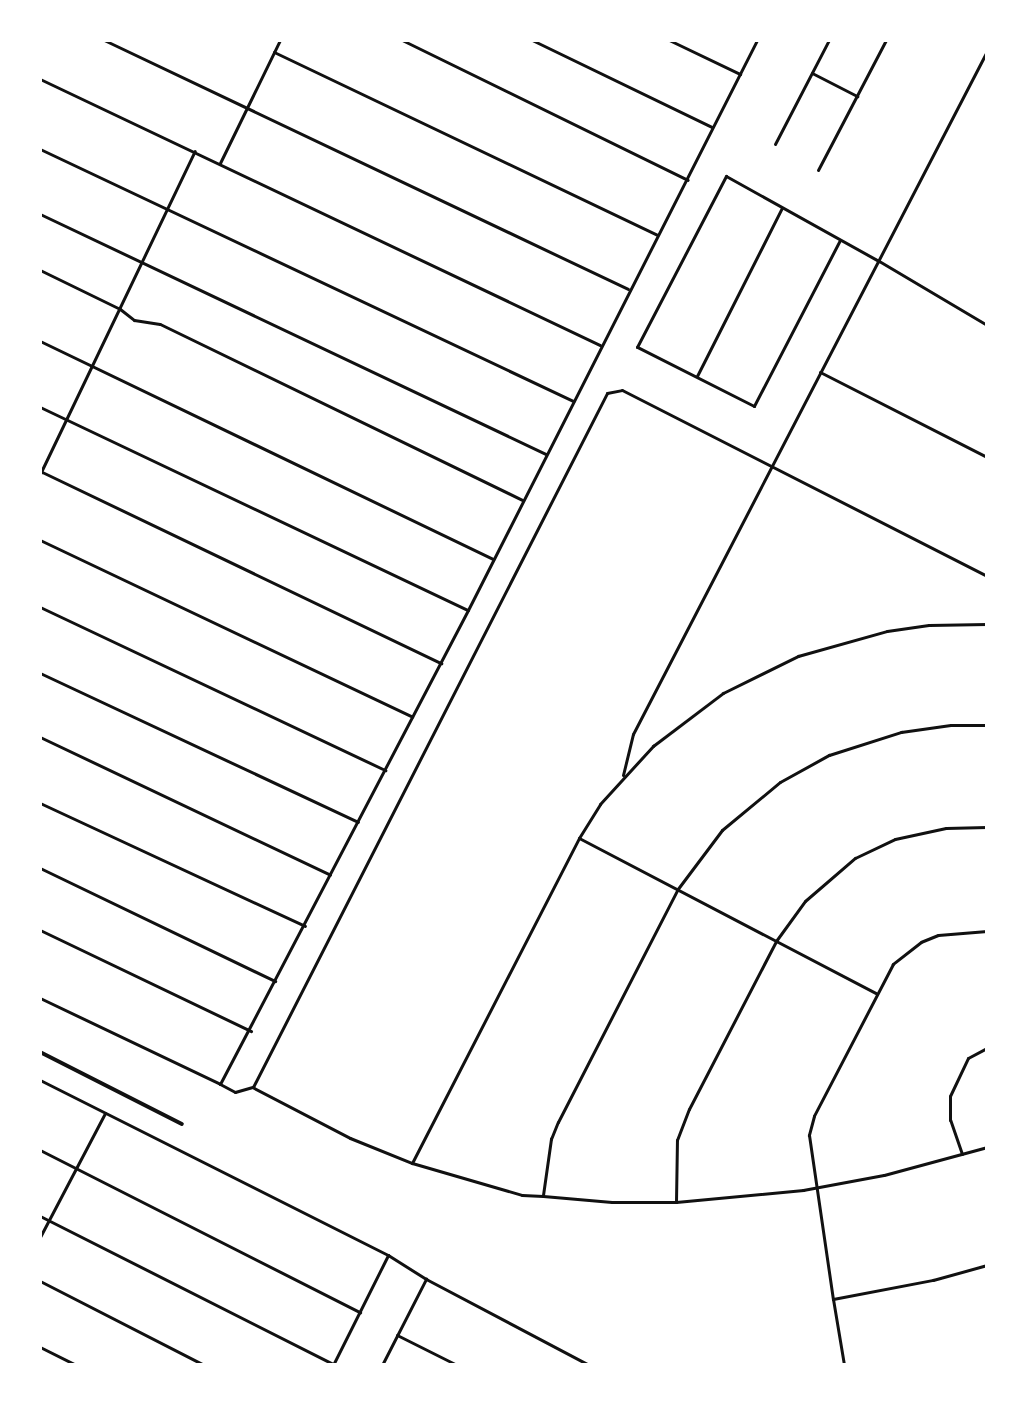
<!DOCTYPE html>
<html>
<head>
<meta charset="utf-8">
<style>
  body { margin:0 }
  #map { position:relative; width:1027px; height:1405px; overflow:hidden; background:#fff; font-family:Commissioner,sans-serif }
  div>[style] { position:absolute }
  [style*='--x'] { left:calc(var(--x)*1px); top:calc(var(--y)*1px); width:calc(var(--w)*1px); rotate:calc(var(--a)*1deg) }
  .minor>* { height:3px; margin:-1.5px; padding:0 1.5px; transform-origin:1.5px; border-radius:1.5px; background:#111 }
  .tertiary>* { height:4px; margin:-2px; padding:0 2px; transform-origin:2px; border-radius:2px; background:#111 }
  span { translate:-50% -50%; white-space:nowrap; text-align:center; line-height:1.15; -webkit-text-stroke:6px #fff; paint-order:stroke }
  .frame { position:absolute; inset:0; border:42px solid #fff; pointer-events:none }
</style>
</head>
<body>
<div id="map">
  <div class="minor">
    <i style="--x:104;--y:40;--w:580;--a:25.42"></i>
    <i style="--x:402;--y:40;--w:318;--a:26.1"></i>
    <i style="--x:532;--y:40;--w:200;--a:25.8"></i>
    <i style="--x:669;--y:40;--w:79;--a:25.6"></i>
    <i style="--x:274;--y:52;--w:424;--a:25.5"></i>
    <i style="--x:812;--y:73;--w:51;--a:27.1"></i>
    <i style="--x:40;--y:79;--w:620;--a:25.41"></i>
    <i style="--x:775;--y:144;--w:117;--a:-62.6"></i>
    <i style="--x:40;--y:149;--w:590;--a:25.3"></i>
    <i style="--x:220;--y:163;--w:137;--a:-64"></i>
    <i style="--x:818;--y:170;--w:147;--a:-62.4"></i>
    <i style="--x:40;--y:214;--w:560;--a:25.38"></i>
    <i style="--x:840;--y:240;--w:187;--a:117.4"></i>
    <i style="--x:754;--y:406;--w:131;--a:-153.2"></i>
    <i style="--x:637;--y:347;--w:193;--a:-62.5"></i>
    <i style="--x:726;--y:176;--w:175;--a:29.1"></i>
    <i style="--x:879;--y:261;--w:126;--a:30.7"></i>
    <i style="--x:40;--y:270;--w:89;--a:26"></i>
    <i style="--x:120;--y:309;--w:18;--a:38"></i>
    <i style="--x:134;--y:320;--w:26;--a:9"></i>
    <i style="--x:160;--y:324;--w:403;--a:25.9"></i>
    <i style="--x:40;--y:341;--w:503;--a:25.7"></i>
    <i style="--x:820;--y:372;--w:187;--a:27"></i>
    <i style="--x:697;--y:376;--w:188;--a:-63.2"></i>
    <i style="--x:40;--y:407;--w:473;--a:25.4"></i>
    <i style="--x:40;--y:471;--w:445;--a:25.6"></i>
    <i style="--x:40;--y:474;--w:358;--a:-64.4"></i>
    <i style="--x:40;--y:540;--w:412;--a:25.4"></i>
    <i style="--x:40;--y:607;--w:382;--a:25.3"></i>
    <i style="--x:40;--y:673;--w:351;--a:25.1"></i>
    <i style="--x:40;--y:737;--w:321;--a:25.4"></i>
    <i style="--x:623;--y:775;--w:42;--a:-76.3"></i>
    <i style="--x:633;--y:734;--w:769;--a:-62.6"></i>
    <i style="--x:40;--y:803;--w:292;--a:24.9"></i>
    <i style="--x:579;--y:838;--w:335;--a:27.6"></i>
    <i style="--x:40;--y:868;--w:261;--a:25.7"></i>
    <i style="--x:40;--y:930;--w:234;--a:25.6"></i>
    <i style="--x:987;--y:931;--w:49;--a:175.3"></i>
    <i style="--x:938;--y:935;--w:18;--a:158"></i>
    <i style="--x:921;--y:942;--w:36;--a:142"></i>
    <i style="--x:893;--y:964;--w:171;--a:117.5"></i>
    <i style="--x:814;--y:1116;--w:20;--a:105"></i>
    <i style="--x:809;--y:1135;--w:166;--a:81.7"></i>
    <i style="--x:833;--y:1299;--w:102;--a:-10.8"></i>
    <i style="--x:933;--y:1280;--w:56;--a:-15.5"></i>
    <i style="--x:40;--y:998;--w:199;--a:25.5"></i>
    <i style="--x:220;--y:1084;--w:535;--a:-62.38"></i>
    <i style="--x:468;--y:610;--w:639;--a:-63.11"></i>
    <i style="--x:40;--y:1080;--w:390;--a:26.7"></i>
    <i style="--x:388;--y:1255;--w:45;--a:32.3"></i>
    <i style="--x:426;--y:1279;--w:184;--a:27.8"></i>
    <i style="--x:220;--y:1084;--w:17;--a:28"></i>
    <i style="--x:235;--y:1092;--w:19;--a:-16"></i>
    <i style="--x:253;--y:1087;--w:779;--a:-62.97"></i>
    <i style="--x:607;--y:393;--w:15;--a:-11"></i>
    <i style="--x:622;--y:390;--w:410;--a:27"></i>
    <i style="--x:254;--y:1088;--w:108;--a:27.5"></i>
    <i style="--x:350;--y:1138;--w:67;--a:22"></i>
    <i style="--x:412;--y:1163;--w:115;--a:16.2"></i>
    <i style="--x:522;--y:1195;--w:21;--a:3"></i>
    <i style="--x:543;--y:1196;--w:69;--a:5"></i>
    <i style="--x:612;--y:1202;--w:64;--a:0"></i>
    <i style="--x:676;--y:1202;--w:128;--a:-5.4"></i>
    <i style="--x:803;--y:1190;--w:82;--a:-10.5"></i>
    <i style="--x:884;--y:1175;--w:107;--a:-15.2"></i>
    <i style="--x:40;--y:1150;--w:359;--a:26.9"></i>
    <i style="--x:962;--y:1154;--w:36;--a:-109"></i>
    <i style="--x:950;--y:1120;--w:24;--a:-90"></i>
    <i style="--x:950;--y:1096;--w:42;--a:-64.7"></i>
    <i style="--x:968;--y:1058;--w:21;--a:-28"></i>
    <i style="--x:412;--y:1163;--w:365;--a:-62.8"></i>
    <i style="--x:579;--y:838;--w:40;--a:-58"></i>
    <i style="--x:600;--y:804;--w:79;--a:-47.6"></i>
    <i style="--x:653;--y:746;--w:88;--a:-37.1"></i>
    <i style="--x:723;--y:693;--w:84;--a:-26.3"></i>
    <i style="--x:798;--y:656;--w:92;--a:-15.7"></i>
    <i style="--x:887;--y:631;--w:42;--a:-8.1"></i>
    <i style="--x:929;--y:625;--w:58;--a:-1"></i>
    <i style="--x:543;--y:1195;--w:57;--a:-81.9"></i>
    <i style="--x:551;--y:1139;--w:18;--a:-68"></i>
    <i style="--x:558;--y:1122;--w:261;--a:-62.8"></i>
    <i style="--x:677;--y:890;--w:75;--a:-53.1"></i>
    <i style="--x:722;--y:830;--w:75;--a:-39.6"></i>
    <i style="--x:780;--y:782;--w:56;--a:-28.9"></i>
    <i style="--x:829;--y:755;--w:76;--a:-17.7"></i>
    <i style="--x:901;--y:732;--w:50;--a:-8"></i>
    <i style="--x:951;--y:725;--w:36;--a:0"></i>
    <i style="--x:676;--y:1202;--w:62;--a:-89.1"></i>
    <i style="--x:677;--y:1140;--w:33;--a:-69"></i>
    <i style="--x:689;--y:1109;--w:189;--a:-62.6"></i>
    <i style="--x:776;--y:941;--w:49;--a:-54.1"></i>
    <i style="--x:805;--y:901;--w:66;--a:-40.7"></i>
    <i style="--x:855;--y:858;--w:44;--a:-25.4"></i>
    <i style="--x:895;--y:839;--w:52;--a:-12.2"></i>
    <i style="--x:946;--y:828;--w:41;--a:-1.4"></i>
    <i style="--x:40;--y:1216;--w:328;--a:26.8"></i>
    <i style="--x:40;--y:1237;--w:140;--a:-62.3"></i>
    <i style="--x:40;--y:1281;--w:184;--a:27.1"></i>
    <i style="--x:833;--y:1299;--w:67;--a:80.5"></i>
    <i style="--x:397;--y:1335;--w:67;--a:26.6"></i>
    <i style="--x:40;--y:1347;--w:40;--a:26.6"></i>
    <i style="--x:333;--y:1365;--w:123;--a:-63.4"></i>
    <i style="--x:382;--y:1365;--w:97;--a:-62.9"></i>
  </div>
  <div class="tertiary">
    <i style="--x:40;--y:1052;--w:159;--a:26.9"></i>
  </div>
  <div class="frame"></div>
</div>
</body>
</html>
